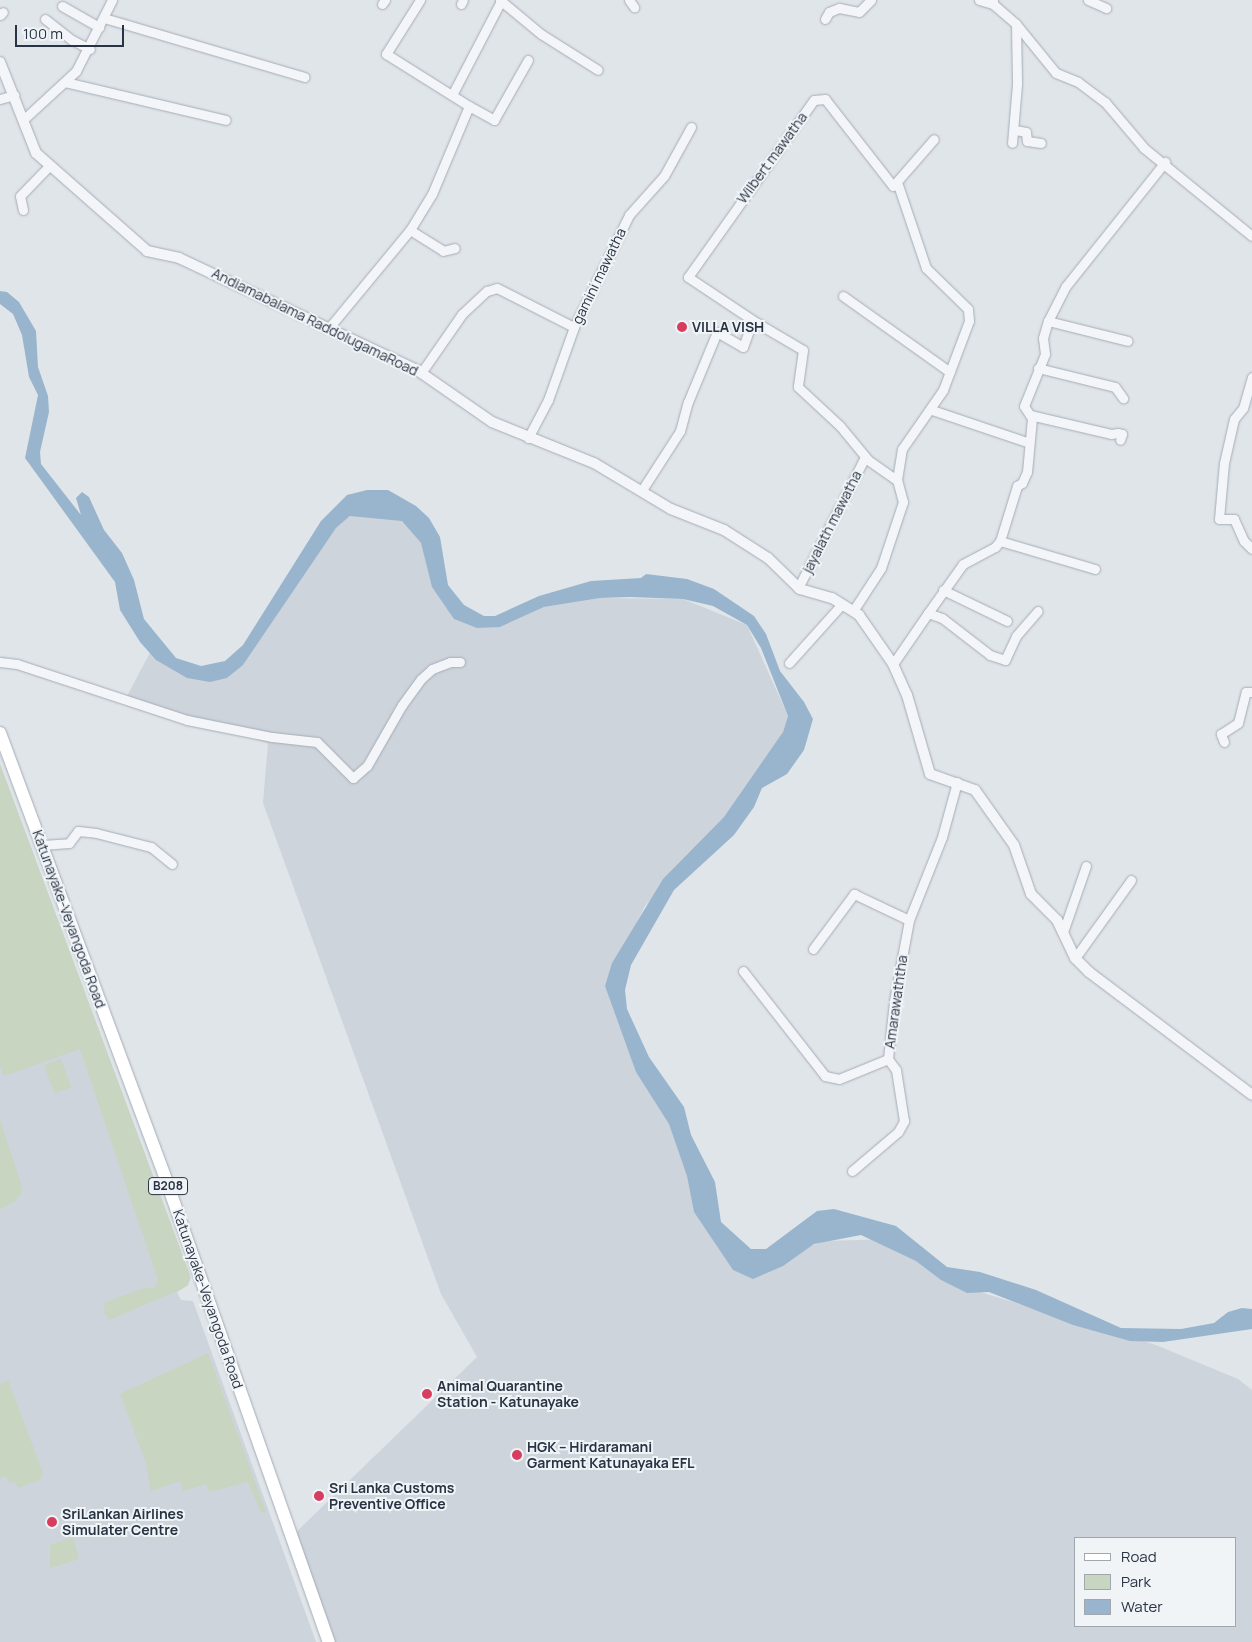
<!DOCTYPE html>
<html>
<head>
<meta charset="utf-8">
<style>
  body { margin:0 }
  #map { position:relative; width:1252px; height:1642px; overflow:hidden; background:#e0e5ea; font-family:Manrope,sans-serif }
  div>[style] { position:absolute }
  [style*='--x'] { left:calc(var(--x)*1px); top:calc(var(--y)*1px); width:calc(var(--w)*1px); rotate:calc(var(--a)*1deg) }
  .built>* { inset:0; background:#ced4dc }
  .green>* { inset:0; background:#c7d5c1; transform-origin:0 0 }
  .water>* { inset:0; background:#99b5cd }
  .roads { filter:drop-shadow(0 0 1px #a5acb5) drop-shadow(0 0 1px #a5acb5) }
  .minor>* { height:9px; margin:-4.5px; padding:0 4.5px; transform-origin:4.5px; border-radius:4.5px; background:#f3f5f8 }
  .tertiary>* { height:10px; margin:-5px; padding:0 5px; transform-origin:5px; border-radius:5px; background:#f3f5f8 }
  .primary>* { height:12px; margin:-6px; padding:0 6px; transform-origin:6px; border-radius:6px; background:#fff }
  .dots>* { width:14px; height:14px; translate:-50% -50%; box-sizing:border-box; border:2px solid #f0f4f7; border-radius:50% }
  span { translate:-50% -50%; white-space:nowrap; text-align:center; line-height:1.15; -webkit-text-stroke:4px #f0f4f7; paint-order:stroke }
  .shield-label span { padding:1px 4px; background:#f0f4f7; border:1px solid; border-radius:4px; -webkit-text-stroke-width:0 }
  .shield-label { font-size:12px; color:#283343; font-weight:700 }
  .street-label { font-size:14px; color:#283343 }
  .poi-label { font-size:14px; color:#283343; font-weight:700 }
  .left { translate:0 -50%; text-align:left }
  .legend { position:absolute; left:1074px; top:1537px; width:162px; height:90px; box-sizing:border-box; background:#f0f4f7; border:1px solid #a0a7af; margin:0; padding:6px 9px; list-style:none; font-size:15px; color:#283343 }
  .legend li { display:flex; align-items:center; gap:10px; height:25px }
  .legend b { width:25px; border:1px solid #a0a7af }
  .scale { position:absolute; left:15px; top:25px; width:109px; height:22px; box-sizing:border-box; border:2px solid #283343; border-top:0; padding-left:6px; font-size:15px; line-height:18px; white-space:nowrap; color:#283343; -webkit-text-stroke:4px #f0f4f7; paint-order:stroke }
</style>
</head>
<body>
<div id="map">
  <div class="built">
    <i style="clip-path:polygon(evenodd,358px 510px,395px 511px,421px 543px,445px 606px,500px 627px,544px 607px,600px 598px,683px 599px,747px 625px,788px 716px,772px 767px,645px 906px,605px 986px,681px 1130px,716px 1232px,748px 1269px,824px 1241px,891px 1239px,946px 1282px,1156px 1345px,1238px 1379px,1252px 1390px,1252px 1642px,329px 1642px,291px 1537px,477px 1357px,441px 1294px,263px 803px,268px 743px,125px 700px,154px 645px,170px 664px,228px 678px,336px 528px,358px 510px,1076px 1538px,1236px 1538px,1236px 1626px,1076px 1626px,1076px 1538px)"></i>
    <i style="clip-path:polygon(0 764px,191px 1278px,188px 1285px,177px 1292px,181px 1300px,193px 1301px,316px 1642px,0 1642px)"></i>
  </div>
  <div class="green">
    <i style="clip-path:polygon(0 764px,190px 1275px,188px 1285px,182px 1289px,109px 1320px,104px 1313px,105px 1302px,145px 1288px,154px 1288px,158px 1280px,80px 1049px,4px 1076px,0 1066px)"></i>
    <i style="left:61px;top:1059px;width:30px;height:18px;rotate:70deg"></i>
    <i style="clip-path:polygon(0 1119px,21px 1184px,21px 1194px,14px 1202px,0 1209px)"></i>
    <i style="clip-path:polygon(208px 1353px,266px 1512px,261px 1513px,248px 1482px,209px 1492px,206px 1484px,183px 1491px,180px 1481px,151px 1491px,146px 1463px,120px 1394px)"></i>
    <i style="clip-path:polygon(8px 1380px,43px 1473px,40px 1480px,18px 1488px,15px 1481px,8px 1483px,6px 1476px,0 1478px,0 1384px)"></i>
    <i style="clip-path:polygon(73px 1537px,79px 1559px,50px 1568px,50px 1545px)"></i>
  </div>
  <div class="water">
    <i style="clip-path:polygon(0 291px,7px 292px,19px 302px,36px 331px,38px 367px,48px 396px,49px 412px,40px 452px,41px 464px,81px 515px,76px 498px,82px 492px,89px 497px,104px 530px,122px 553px,134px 580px,144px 619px,176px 658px,201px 666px,225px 661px,243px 645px,321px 521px,347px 495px,367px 490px,388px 490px,416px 506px,429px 518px,440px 537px,448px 585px,464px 605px,484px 616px,495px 616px,539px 596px,591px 581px,641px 578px,646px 574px,687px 579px,714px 589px,754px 616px,766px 634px,780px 671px,804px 702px,813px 719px,804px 750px,787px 774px,762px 788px,754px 807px,734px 835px,674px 890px,631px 965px,625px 990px,627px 1009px,649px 1057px,684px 1107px,691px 1135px,715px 1182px,721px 1222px,751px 1249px,766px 1249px,817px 1211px,834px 1209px,896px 1226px,947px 1267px,980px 1272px,1036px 1290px,1121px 1328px,1181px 1329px,1214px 1323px,1228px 1312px,1242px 1308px,1252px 1309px,1252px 1329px,1163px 1342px,1130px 1341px,1073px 1325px,989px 1292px,967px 1293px,941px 1280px,916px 1261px,861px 1235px,814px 1244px,783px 1266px,753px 1279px,733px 1270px,694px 1212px,687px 1176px,669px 1124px,636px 1072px,605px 986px,612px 963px,663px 879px,724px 817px,783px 732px,788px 716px,761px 648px,747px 625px,713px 606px,683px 599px,630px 597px,600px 598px,544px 607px,500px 627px,477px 628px,454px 619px,445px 606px,432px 587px,421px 543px,402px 521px,350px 516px,336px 528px,243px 665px,227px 678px,210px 682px,187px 678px,156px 660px,140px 642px,120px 610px,115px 582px,25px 458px,38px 395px,29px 377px,22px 335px,13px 314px,0 304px)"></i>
  </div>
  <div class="roads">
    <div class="minor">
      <i style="--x:500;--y:0;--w:53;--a:39.7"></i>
      <i style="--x:541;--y:34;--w:67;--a:32.3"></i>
      <i style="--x:629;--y:0;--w:9;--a:54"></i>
      <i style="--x:979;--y:0;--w:15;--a:16"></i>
      <i style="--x:993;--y:4;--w:4;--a:-90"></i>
      <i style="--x:1088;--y:0;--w:20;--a:24"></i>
      <i style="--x:382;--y:4;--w:5;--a:-53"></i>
      <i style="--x:461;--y:4;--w:4;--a:-63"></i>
      <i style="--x:993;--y:4;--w:30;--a:41"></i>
      <i style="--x:1016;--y:24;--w:60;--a:89"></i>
      <i style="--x:1017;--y:84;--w:59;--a:94.8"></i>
      <i style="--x:62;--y:6;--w:43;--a:29.6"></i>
      <i style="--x:0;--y:15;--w:4;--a:-45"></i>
      <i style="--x:104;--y:18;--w:209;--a:16.4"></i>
      <i style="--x:45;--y:19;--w:34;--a:38"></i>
      <i style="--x:72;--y:40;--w:20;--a:27"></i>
      <i style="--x:825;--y:19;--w:8;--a:-60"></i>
      <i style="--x:829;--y:12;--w:11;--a:-22"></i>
      <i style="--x:839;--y:8;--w:20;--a:11"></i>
      <i style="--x:859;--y:12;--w:17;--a:-45"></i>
      <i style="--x:1016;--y:24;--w:63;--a:50.8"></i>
      <i style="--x:1056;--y:73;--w:24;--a:22"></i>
      <i style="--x:1078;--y:82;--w:34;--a:37"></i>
      <i style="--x:1105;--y:102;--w:60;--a:49.7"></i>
      <i style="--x:1144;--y:148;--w:139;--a:39.2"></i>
      <i style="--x:65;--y:82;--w:165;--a:13.3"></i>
      <i style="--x:452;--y:95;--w:106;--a:-62.5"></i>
      <i style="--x:0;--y:99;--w:15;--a:-16"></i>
      <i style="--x:469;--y:106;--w:29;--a:29"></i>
      <i style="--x:494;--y:120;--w:69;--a:-60.5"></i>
      <i style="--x:24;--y:119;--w:71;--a:-42.7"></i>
      <i style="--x:76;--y:71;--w:80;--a:-63.1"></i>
      <i style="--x:1015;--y:130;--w:11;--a:10"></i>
      <i style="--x:1026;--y:132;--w:9;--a:84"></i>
      <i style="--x:1027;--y:141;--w:14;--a:8"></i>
      <i style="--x:23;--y:210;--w:14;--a:-102"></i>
      <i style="--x:20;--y:196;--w:42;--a:-46"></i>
      <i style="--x:410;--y:230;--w:39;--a:32"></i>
      <i style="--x:443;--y:251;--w:12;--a:-14"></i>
      <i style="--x:843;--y:296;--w:131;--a:35.4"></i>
      <i style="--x:1048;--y:321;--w:82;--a:14"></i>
      <i style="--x:757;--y:323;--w:83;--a:-146.3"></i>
      <i style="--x:688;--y:277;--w:217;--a:-54.6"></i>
      <i style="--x:814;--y:100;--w:11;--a:-5"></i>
      <i style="--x:825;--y:99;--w:110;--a:52"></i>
      <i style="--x:893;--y:186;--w:62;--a:-48.9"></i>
      <i style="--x:328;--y:329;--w:129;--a:-50.4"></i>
      <i style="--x:410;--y:230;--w:42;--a:-58.6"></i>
      <i style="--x:432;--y:194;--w:95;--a:-67.2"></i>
      <i style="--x:469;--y:106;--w:98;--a:-147.9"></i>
      <i style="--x:386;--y:54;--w:64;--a:-57.8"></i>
      <i style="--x:1038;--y:368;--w:79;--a:13.9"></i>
      <i style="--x:1115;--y:387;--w:14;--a:54"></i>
      <i style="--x:421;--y:373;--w:72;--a:-55.2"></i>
      <i style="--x:462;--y:314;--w:34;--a:-43"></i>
      <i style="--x:487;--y:291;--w:10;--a:-17"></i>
      <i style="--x:497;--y:288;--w:86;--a:26.9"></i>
      <i style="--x:1252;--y:377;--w:32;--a:106"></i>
      <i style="--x:1243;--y:408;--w:14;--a:129"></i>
      <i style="--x:1234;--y:419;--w:45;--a:102.8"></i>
      <i style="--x:1224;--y:463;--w:56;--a:95.1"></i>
      <i style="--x:1219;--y:519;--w:15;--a:0"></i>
      <i style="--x:1234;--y:519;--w:24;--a:66"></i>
      <i style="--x:1244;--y:541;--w:11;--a:45"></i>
      <i style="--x:932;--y:410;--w:100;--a:18.6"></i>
      <i style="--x:1030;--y:415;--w:83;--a:13.2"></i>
      <i style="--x:1111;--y:434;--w:7;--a:-8"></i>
      <i style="--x:1118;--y:433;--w:4;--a:14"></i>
      <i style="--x:1122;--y:434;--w:6;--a:108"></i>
      <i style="--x:528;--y:438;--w:43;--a:-62.2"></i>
      <i style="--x:548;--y:400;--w:77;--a:-70.4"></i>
      <i style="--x:574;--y:327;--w:125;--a:-63.8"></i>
      <i style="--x:629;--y:215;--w:52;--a:-48.1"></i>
      <i style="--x:664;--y:176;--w:56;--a:-61.1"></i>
      <i style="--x:642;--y:490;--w:70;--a:-57.2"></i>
      <i style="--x:680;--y:431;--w:30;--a:-75"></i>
      <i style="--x:688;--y:402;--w:76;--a:-67.5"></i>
      <i style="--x:717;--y:332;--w:30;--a:30"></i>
      <i style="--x:743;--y:347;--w:20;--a:-70"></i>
      <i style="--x:750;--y:328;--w:9;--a:-36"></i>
      <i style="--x:757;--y:323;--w:53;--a:30.4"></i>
      <i style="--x:803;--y:350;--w:37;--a:98"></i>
      <i style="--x:798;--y:387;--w:57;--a:42.9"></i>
      <i style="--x:840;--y:426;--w:44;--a:50.5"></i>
      <i style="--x:868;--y:460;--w:35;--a:35"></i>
      <i style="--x:1000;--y:541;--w:99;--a:16.4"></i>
      <i style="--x:798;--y:588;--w:147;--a:-62.9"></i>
      <i style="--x:943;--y:590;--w:71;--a:25.8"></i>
      <i style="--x:853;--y:611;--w:51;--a:-56.9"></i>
      <i style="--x:881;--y:568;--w:70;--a:-71.6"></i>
      <i style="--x:903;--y:502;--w:23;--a:-105"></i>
      <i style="--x:897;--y:480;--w:31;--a:-81"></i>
      <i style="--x:902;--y:449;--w:72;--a:-55.2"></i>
      <i style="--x:943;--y:390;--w:74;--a:-69.4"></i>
      <i style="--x:969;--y:321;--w:12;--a:-95"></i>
      <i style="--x:968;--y:309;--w:59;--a:-135.7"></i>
      <i style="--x:926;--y:268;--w:88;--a:-108.6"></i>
      <i style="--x:928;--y:613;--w:60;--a:-54.5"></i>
      <i style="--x:963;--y:564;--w:36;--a:-28"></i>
      <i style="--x:995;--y:547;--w:8;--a:-50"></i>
      <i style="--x:1000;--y:541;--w:58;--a:-72.8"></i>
      <i style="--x:1017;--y:486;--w:6;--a:-31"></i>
      <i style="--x:1022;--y:483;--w:12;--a:-66"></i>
      <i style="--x:1027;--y:472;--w:54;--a:-84.7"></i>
      <i style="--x:1032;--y:418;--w:14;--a:-124"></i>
      <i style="--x:1024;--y:406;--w:56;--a:-68"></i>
      <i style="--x:1045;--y:354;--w:16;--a:-97"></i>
      <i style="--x:1043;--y:338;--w:18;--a:-74"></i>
      <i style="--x:1048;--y:321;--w:39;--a:-63"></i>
      <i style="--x:1066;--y:286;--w:159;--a:-51.4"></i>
      <i style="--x:0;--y:662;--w:17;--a:7"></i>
      <i style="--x:17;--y:664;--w:179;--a:18.2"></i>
      <i style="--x:187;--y:720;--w:87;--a:11.3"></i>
      <i style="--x:272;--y:737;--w:45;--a:6.3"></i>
      <i style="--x:317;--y:742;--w:51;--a:45"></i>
      <i style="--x:353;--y:778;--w:18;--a:-41"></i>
      <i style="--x:367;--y:766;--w:70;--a:-60.2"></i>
      <i style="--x:402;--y:705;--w:32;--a:-54"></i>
      <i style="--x:421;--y:679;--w:15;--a:-42"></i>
      <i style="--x:432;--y:669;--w:19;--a:-21"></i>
      <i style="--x:450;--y:662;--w:10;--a:0"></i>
      <i style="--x:789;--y:663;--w:79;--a:-48.1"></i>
      <i style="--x:893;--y:664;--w:62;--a:-55.5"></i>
      <i style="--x:928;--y:613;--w:15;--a:20"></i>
      <i style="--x:942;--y:618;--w:61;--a:37.6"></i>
      <i style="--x:990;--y:655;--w:16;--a:18"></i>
      <i style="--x:1005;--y:660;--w:26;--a:-65"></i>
      <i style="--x:1016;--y:636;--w:33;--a:-49"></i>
      <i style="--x:1224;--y:742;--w:9;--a:-111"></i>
      <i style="--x:1221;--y:734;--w:20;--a:-33"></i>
      <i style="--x:1238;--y:723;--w:32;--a:-76"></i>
      <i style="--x:1246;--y:692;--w:6;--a:0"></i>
      <i style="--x:42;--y:845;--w:27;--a:-4"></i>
      <i style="--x:69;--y:843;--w:15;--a:-53"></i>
      <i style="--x:78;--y:831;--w:18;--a:6"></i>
      <i style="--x:96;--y:833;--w:57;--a:14.3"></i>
      <i style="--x:151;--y:847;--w:27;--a:39"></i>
      <i style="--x:1063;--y:932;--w:70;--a:-70.8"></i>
      <i style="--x:813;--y:949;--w:69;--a:-53.3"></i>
      <i style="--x:854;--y:894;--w:61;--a:25.3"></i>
      <i style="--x:1075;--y:958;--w:96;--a:-54.3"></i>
      <i style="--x:743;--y:971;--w:133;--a:52"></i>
      <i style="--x:825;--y:1076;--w:14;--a:12"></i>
      <i style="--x:839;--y:1079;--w:53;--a:-22.2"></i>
      <i style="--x:888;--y:1059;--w:58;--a:-84.1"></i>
      <i style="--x:894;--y:1001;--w:82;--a:-79.5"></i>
      <i style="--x:909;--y:920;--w:89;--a:-68.3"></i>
      <i style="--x:942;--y:837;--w:57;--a:-74.7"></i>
      <i style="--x:852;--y:1171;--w:60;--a:-40.3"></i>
      <i style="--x:898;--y:1132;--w:13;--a:-61"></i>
      <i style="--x:904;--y:1121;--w:52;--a:-98.9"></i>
      <i style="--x:896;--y:1070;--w:14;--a:-126"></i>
    </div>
    <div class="tertiary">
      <i style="--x:0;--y:62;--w:98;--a:68.4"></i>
      <i style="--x:36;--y:153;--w:148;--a:41.4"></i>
      <i style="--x:147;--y:251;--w:33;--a:12"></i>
      <i style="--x:179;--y:258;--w:263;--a:25.2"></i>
      <i style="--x:417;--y:370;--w:91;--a:34.7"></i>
      <i style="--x:492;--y:422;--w:110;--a:21.9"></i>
      <i style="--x:594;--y:463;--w:90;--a:30.9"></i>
      <i style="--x:671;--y:509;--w:57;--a:21.6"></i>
      <i style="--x:724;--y:530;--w:52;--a:32.5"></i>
      <i style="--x:768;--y:558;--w:45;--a:44.1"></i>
      <i style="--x:800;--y:589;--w:33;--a:16"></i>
      <i style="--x:832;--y:598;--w:32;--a:32"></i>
      <i style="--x:859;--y:615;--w:60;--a:55.2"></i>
      <i style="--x:893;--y:664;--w:34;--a:66"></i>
      <i style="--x:907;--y:695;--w:82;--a:73.8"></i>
      <i style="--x:930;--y:774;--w:48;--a:19.6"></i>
      <i style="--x:975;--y:790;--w:67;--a:54.7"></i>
      <i style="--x:1014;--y:845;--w:52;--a:70.9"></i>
      <i style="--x:1031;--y:894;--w:37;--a:45"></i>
      <i style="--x:1057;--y:920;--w:42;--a:64.7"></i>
      <i style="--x:1075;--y:958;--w:20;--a:45"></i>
      <i style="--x:1089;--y:972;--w:204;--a:37"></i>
    </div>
    <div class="primary">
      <i style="--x:0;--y:733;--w:492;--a:69.6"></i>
      <i style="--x:171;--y:1194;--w:475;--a:70.6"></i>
    </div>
  </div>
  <div class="dots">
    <i style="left:682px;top:327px;background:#d73d5e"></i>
    <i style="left:427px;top:1394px;background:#d73d5e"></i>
    <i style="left:517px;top:1455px;background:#d73d5e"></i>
    <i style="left:319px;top:1496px;background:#d73d5e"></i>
    <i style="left:52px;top:1522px;background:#d73d5e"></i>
  </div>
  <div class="shield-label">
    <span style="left:168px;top:1186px">B208</span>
  </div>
  <div class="street-label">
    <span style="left:772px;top:158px;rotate:-54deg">Wilbert mawatha</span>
    <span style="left:599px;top:276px;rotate:-64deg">gamini mawatha</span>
    <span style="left:315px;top:322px;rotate:26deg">Andiamabalama RaddolugamaRoad</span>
    <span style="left:832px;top:522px;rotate:-63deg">jayalath mawatha</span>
    <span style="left:69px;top:919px;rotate:70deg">Katunayake-Veyangoda Road</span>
    <span style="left:896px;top:1002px;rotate:-82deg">Amarawaththa</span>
    <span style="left:208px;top:1299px;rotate:71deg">Katunayake-Veyangoda Road</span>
  </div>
  <div class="poi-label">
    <span class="left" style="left:692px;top:327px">VILLA VISH</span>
    <span class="left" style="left:437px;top:1394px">Animal Quarantine<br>Station - Katunayake</span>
    <span class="left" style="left:527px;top:1455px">HGK – Hirdaramani<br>Garment Katunayaka EFL</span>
    <span class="left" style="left:329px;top:1496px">Sri Lanka Customs<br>Preventive Office</span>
    <span class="left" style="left:62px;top:1522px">SriLankan Airlines<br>Simulater Centre</span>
  </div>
  <ul class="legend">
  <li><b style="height:6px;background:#fff"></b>Road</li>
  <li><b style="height:14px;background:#c7d5c1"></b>Park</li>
  <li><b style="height:14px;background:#99b5cd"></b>Water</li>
  </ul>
  <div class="scale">100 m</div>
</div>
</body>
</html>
